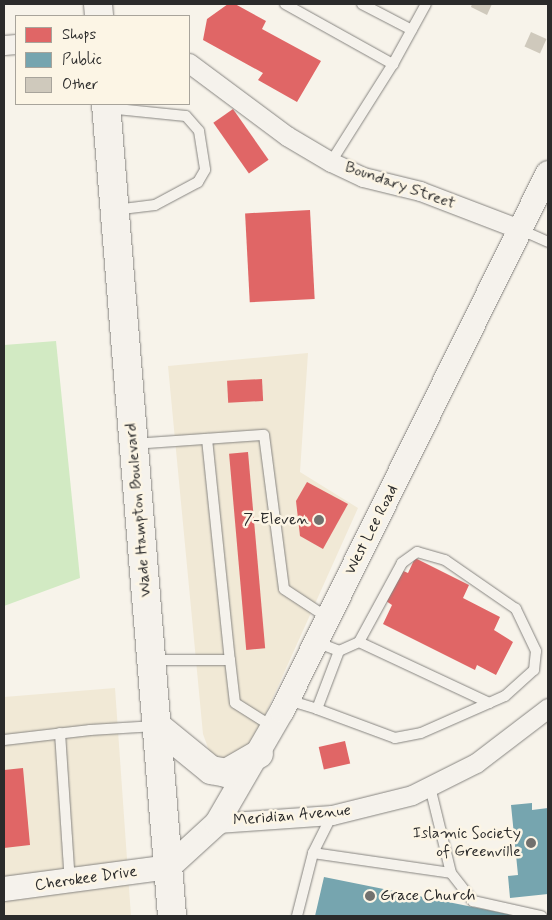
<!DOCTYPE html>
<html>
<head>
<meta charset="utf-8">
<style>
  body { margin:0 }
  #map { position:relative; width:552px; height:920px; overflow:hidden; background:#f7f3ea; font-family:Mynerve,sans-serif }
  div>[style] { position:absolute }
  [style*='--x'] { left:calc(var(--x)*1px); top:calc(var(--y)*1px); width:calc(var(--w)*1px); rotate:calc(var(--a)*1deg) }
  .built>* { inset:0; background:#f1e9d6 }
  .green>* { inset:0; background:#d2eac3 }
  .shops>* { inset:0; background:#e06666; transform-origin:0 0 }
  .public>* { inset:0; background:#76a5af }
  .building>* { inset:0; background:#cfc9bc; transform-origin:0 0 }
  .roads { filter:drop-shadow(0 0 1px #878581) drop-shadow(0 0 1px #878581) }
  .service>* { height:10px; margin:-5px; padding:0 5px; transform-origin:5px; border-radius:5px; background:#f5f2ec }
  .minor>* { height:19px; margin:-9.5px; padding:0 9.5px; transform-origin:9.5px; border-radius:9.5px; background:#f5f2ec }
  .tertiary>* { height:24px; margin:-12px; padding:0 12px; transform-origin:12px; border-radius:12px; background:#f5f2ec }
  .primary>* { height:28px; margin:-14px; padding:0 14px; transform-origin:14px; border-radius:14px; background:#f5f2ec }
  .dots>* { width:14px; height:14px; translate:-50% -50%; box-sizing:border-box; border:2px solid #fcf5e5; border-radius:50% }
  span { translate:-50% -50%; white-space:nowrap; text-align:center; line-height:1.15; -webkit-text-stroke:5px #fcf5e5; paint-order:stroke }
  .street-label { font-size:16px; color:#2b2b2b }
  .poi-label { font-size:16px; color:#2b2b2b }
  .right { translate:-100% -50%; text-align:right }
  .left { translate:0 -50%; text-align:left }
  .frame { position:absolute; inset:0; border:5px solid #2b2b2b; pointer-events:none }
  .legend { position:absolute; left:15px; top:15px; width:175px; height:90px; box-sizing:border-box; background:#fcf5e5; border:1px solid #a8a49b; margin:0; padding:6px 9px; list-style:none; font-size:15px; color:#2b2b2b }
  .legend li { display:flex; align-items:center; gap:10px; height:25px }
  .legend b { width:25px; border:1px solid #a8a49b }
</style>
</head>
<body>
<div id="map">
  <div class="built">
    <i style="clip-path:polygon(308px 353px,300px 472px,358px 508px,227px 800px,203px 734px,168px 366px)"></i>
    <i style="clip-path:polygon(115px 688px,131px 916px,4px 916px,4px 697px)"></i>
  </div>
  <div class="green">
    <i style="clip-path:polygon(56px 341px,80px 578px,4px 606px,4px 345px)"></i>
  </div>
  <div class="shops">
    <i style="clip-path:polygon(228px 4px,235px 4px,266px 21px,262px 29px,321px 61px,297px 102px,258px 80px,263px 73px,203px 40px,207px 19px)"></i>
    <i style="left:233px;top:109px;width:62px;height:24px;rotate:55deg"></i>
    <i style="left:310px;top:210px;width:89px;height:65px;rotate:87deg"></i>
    <i style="left:262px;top:379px;width:22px;height:35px;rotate:87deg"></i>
    <i style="left:248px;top:452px;width:197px;height:19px;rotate:85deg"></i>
    <i style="clip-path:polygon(307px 482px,348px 504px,323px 549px,300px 536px,296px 501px)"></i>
    <i style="clip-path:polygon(415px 558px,469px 585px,463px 598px,500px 617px,494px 630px,513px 642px,496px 675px,477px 665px,475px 670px,383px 624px,392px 605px,386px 601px,401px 570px,408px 573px)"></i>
    <i style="left:345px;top:741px;width:23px;height:27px;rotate:77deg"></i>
    <i style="clip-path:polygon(23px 768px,30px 845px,4px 848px,4px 770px)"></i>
  </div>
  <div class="public">
    <i style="clip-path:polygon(532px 803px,532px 810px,548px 808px,548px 894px,510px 898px,508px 876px,518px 875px,511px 805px)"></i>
    <i style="clip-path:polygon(324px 877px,512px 915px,512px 916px,315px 916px)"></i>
  </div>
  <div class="building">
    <i style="clip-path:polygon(472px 4px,492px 4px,487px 15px,471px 7px)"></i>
    <i style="left:531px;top:32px;width:17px;height:16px;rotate:24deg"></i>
  </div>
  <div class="roads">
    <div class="service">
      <i style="--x:285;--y:4;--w:124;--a:29.1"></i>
      <i style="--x:362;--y:4;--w:56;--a:27.5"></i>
      <i style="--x:107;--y:108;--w:79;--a:5.8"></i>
      <i style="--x:186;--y:116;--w:20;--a:49"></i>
      <i style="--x:199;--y:131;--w:39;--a:81"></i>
      <i style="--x:205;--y:170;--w:14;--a:120"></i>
      <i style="--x:198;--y:182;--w:49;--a:151.9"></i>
      <i style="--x:155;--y:205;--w:38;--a:173"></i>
      <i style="--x:331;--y:162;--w:116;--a:-57.7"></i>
      <i style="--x:393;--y:64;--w:68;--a:-61.2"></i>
      <i style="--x:519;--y:229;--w:32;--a:24"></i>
      <i style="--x:207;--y:439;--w:222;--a:84.1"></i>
      <i style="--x:134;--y:444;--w:130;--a:-4"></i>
      <i style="--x:264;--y:435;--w:155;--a:82.6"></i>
      <i style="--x:284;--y:589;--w:53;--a:33.4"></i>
      <i style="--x:316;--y:642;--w:25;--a:21"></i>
      <i style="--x:339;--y:651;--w:22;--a:-24"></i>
      <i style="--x:359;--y:642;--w:144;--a:25.1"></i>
      <i style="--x:489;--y:703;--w:17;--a:-24"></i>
      <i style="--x:505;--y:696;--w:39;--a:-42"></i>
      <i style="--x:534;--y:670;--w:19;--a:-84"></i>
      <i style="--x:536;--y:651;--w:47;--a:-115.5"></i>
      <i style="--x:516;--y:609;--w:86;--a:-145.4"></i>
      <i style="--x:445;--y:560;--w:29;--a:-164"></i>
      <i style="--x:417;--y:552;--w:19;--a:144"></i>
      <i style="--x:402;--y:563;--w:90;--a:118.6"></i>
      <i style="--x:153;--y:660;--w:77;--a:0"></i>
      <i style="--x:230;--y:660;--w:43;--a:83.4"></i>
      <i style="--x:235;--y:703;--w:45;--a:32.3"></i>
      <i style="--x:288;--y:700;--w:30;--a:17"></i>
      <i style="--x:317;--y:709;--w:62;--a:-69.2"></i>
      <i style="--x:317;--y:709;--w:83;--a:20.4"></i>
      <i style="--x:395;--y:738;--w:26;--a:-11"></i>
      <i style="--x:421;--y:733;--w:74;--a:-23.8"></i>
      <i style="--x:60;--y:733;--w:149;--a:86.2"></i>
      <i style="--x:4;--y:740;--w:87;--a:-6.6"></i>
      <i style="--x:90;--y:730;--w:66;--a:-3.5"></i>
      <i style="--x:332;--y:815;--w:42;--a:116.6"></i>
      <i style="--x:313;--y:853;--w:139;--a:8.2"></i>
      <i style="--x:451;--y:873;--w:89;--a:-103.7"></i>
      <i style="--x:451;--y:873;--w:36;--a:52"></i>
      <i style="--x:473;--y:901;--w:70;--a:12.4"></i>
      <i style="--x:297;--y:916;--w:65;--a:-75.7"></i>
    </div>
    <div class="minor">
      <i style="--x:4;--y:45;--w:12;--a:-5"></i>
      <i style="--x:189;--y:63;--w:122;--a:36.7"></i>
      <i style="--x:287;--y:136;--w:51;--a:30.6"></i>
      <i style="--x:331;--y:162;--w:35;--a:25"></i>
      <i style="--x:363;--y:177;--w:59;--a:13.8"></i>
      <i style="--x:420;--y:191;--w:106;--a:21"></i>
      <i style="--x:217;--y:823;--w:115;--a:-4"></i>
      <i style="--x:332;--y:815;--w:82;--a:-14"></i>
      <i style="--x:412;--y:795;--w:72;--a:-26.6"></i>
      <i style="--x:476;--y:763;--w:91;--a:-37.4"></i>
    </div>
    <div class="tertiary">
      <i style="--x:4;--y:889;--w:166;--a:-7.6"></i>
      <i style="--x:169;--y:867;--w:65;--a:-42.5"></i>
      <i style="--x:217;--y:823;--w:129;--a:-59.9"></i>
      <i style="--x:282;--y:711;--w:600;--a:-63.69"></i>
    </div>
    <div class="primary">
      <i style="--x:98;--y:4;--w:12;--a:85"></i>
      <i style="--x:106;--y:104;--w:815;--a:85.35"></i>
      <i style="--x:157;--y:726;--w:70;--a:39.2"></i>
      <i style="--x:211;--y:770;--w:15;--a:11"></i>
      <i style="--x:226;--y:773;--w:38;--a:-30"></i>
    </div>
  </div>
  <div class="dots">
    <i style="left:319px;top:520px;background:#72716e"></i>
    <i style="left:531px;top:843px;background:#72716e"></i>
    <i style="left:370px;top:896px;background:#72716e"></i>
  </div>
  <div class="street-label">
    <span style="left:400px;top:186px;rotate:19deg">Boundary Street</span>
    <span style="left:139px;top:510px;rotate:-95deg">Wade Hampton Boulevard</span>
    <span style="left:372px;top:530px;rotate:-63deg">West Lee Road</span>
    <span style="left:292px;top:816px;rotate:-5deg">Meridian Avenue</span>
    <span style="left:86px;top:879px;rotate:-8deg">Cherokee Drive</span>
  </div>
  <div class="poi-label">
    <span class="right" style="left:309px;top:520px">7-Eleven</span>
    <span class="right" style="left:521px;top:843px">Islamic Society<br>of Greenville</span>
    <span class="left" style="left:380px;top:896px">Grace Church</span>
  </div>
  <div class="frame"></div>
  <ul class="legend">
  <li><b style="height:14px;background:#e06666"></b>Shops</li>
  <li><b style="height:14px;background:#76a5af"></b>Public</li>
  <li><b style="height:14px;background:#cfc9bc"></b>Other</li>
  </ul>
</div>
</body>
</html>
